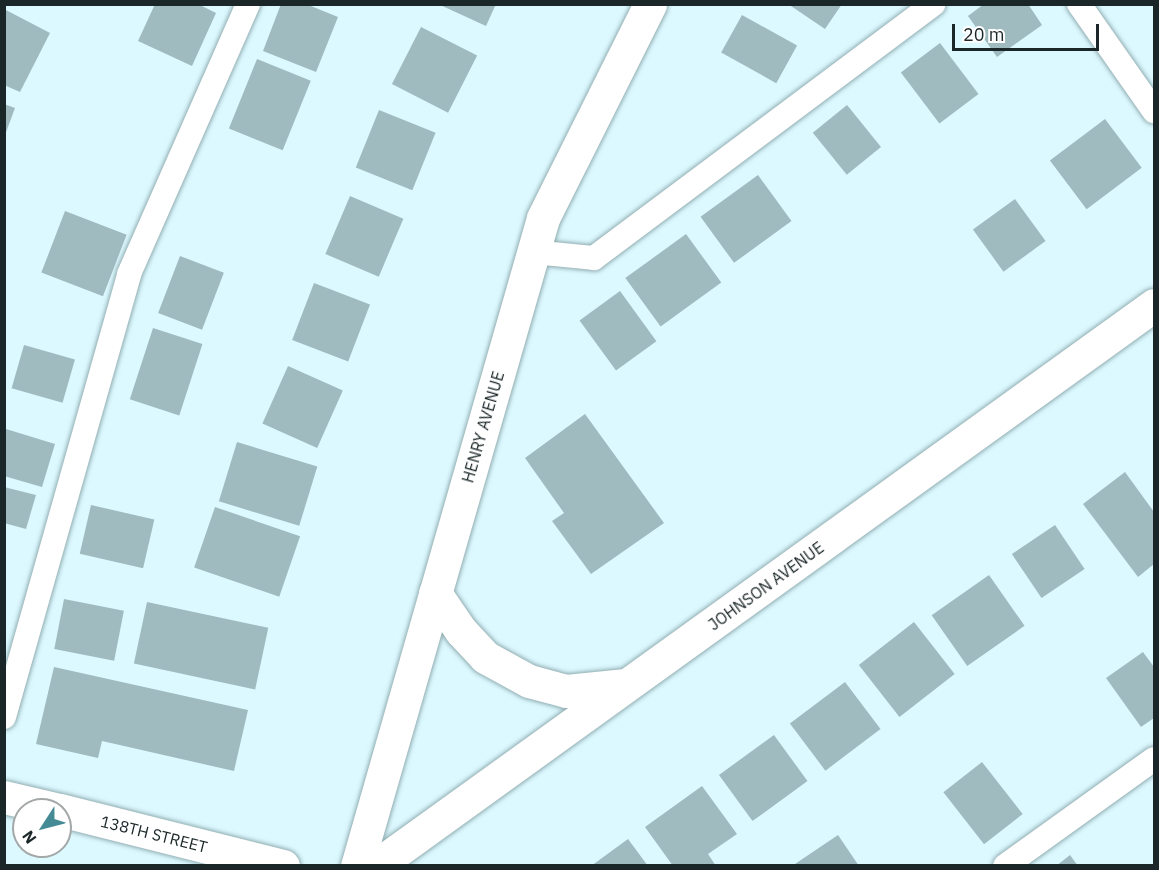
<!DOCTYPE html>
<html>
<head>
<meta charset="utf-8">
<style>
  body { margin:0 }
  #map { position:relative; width:1159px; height:870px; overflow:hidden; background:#dcf9ff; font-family:"IBM Plex Sans",sans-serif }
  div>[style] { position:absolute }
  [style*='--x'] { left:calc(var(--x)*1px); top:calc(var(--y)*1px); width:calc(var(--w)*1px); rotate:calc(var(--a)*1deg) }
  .building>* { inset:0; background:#9fbbc0; transform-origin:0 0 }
  .roads { filter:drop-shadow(0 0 2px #92aeb3) drop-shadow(0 0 2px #92aeb3) }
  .service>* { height:24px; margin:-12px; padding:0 12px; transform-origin:12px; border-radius:12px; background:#fff }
  .minor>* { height:33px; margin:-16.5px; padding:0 16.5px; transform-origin:16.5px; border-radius:16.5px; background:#fff }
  span { translate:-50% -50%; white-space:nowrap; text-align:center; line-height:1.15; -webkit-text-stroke:4.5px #fff; paint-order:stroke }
  .street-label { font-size:16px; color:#1b2628 }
  .frame { position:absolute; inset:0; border:6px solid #1b2628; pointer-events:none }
  .north { position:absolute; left:12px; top:798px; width:60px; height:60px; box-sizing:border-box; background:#fff; border:2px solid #a4a8a9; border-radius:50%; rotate:234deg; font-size:16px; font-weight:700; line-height:24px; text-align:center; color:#1b2628 }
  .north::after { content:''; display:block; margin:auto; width:21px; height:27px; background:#458b96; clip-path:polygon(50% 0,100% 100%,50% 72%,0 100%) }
  .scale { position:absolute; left:952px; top:24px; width:147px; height:27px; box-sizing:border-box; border:3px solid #1b2628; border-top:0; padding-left:8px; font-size:18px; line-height:21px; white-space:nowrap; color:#1b2628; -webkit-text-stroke:4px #fff; paint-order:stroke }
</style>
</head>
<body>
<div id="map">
  <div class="building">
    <i style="clip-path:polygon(155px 4px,198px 4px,216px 13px,192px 66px,138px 41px)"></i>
    <i style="clip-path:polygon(281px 4px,306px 4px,338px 17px,316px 72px,263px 51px)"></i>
    <i style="clip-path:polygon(438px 4px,496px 4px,486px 26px)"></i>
    <i style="clip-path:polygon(788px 4px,842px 4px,825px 29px)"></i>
    <i style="clip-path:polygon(984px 4px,1028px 4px,1042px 25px,997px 57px,968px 16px)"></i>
    <i style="clip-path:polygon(4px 9px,50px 33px,20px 92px,4px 85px)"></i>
    <i style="left:742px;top:15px;width:63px;height:43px;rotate:29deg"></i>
    <i style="left:421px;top:27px;width:63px;height:64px;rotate:27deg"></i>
    <i style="left:940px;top:43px;width:64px;height:49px;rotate:53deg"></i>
    <i style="left:257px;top:59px;width:58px;height:75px;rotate:22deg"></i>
    <i style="clip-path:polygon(4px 104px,15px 108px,5px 135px,4px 135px)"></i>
    <i style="left:847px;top:105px;width:54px;height:44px;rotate:51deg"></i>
    <i style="left:379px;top:110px;width:61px;height:62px;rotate:22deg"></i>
    <i style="left:1105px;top:119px;width:61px;height:69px;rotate:53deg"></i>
    <i style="left:758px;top:175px;width:57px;height:71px;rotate:54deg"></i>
    <i style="left:350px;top:196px;width:58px;height:63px;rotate:23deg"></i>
    <i style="left:1015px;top:199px;width:52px;height:52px;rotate:54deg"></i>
    <i style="left:65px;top:211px;width:66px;height:66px;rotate:21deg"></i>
    <i style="left:686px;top:234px;width:60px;height:75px;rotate:54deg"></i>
    <i style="left:180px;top:256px;width:47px;height:61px;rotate:21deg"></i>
    <i style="left:314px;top:283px;width:60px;height:61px;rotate:21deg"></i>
    <i style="left:620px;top:291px;width:62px;height:50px;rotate:54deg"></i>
    <i style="left:153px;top:328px;width:52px;height:75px;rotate:18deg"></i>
    <i style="left:24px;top:345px;width:53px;height:45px;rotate:16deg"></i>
    <i style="left:288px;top:366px;width:60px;height:63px;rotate:24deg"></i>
    <i style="clip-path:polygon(585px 414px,664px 523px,591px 574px,552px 521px,564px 513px,525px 458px)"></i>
    <i style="clip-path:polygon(6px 429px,55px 444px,42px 487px,4px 476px)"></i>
    <i style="left:237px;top:442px;width:84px;height:62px;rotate:17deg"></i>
    <i style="clip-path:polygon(1125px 472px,1154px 512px,1154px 564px,1138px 577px,1083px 504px)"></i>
    <i style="clip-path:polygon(4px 487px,36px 495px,26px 529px,4px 523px)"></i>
    <i style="left:91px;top:505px;width:65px;height:50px;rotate:13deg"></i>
    <i style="left:215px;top:507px;width:90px;height:64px;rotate:19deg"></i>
    <i style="left:1055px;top:525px;width:53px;height:52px;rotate:56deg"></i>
    <i style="left:989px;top:575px;width:62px;height:70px;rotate:55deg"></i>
    <i style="left:64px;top:599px;width:61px;height:51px;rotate:11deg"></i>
    <i style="left:147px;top:602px;width:124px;height:63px;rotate:12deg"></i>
    <i style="left:914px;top:622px;width:66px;height:70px;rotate:52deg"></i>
    <i style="clip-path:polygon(1143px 652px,1154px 667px,1154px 718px,1141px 727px,1106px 678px)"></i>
    <i style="clip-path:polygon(54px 667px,248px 710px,234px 771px,102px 741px,98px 758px,36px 744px)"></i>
    <i style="left:845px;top:682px;width:59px;height:69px;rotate:53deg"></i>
    <i style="left:774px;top:735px;width:57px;height:68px;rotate:54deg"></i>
    <i style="left:982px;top:762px;width:66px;height:49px;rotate:52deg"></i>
    <i style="clip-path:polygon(702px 786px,737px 834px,708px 854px,716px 866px,673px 866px,645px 827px)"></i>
    <i style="clip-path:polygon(838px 835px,859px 866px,797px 866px,795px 864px)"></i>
    <i style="clip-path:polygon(628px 839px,648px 866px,591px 866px)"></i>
    <i style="clip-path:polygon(1070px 855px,1078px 866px,1056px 866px)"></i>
  </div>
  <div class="roads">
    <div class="service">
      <i style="--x:1079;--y:4;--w:131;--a:55"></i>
      <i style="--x:533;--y:252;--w:61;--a:5.6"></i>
      <i style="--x:594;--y:258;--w:424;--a:-36.8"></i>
      <i style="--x:4;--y:717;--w:460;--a:-74.2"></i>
      <i style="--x:129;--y:274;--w:295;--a:-66.2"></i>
      <i style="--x:1005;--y:866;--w:183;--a:-35.7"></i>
    </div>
    <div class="minor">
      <i style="--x:435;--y:593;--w:46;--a:55.6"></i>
      <i style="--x:461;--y:631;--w:35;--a:47"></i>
      <i style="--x:485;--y:657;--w:50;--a:28.6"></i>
      <i style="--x:529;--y:681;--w:38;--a:15"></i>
      <i style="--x:566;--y:691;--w:60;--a:-5.7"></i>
      <i style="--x:4;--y:797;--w:57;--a:13.3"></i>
      <i style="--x:60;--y:810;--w:230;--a:14.1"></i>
      <i style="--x:357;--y:866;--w:674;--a:-73.98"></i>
      <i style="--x:543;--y:218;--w:239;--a:-63.4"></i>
      <i style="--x:376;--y:866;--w:959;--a:-35.79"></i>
    </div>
  </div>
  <div class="street-label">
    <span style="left:483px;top:427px;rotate:-74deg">HENRY AVENUE</span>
    <span style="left:766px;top:586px;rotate:-36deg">JOHNSON AVENUE</span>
    <span style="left:154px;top:834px;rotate:14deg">138TH STREET</span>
  </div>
  <div class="frame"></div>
  <div class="north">N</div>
  <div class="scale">20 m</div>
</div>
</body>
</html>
